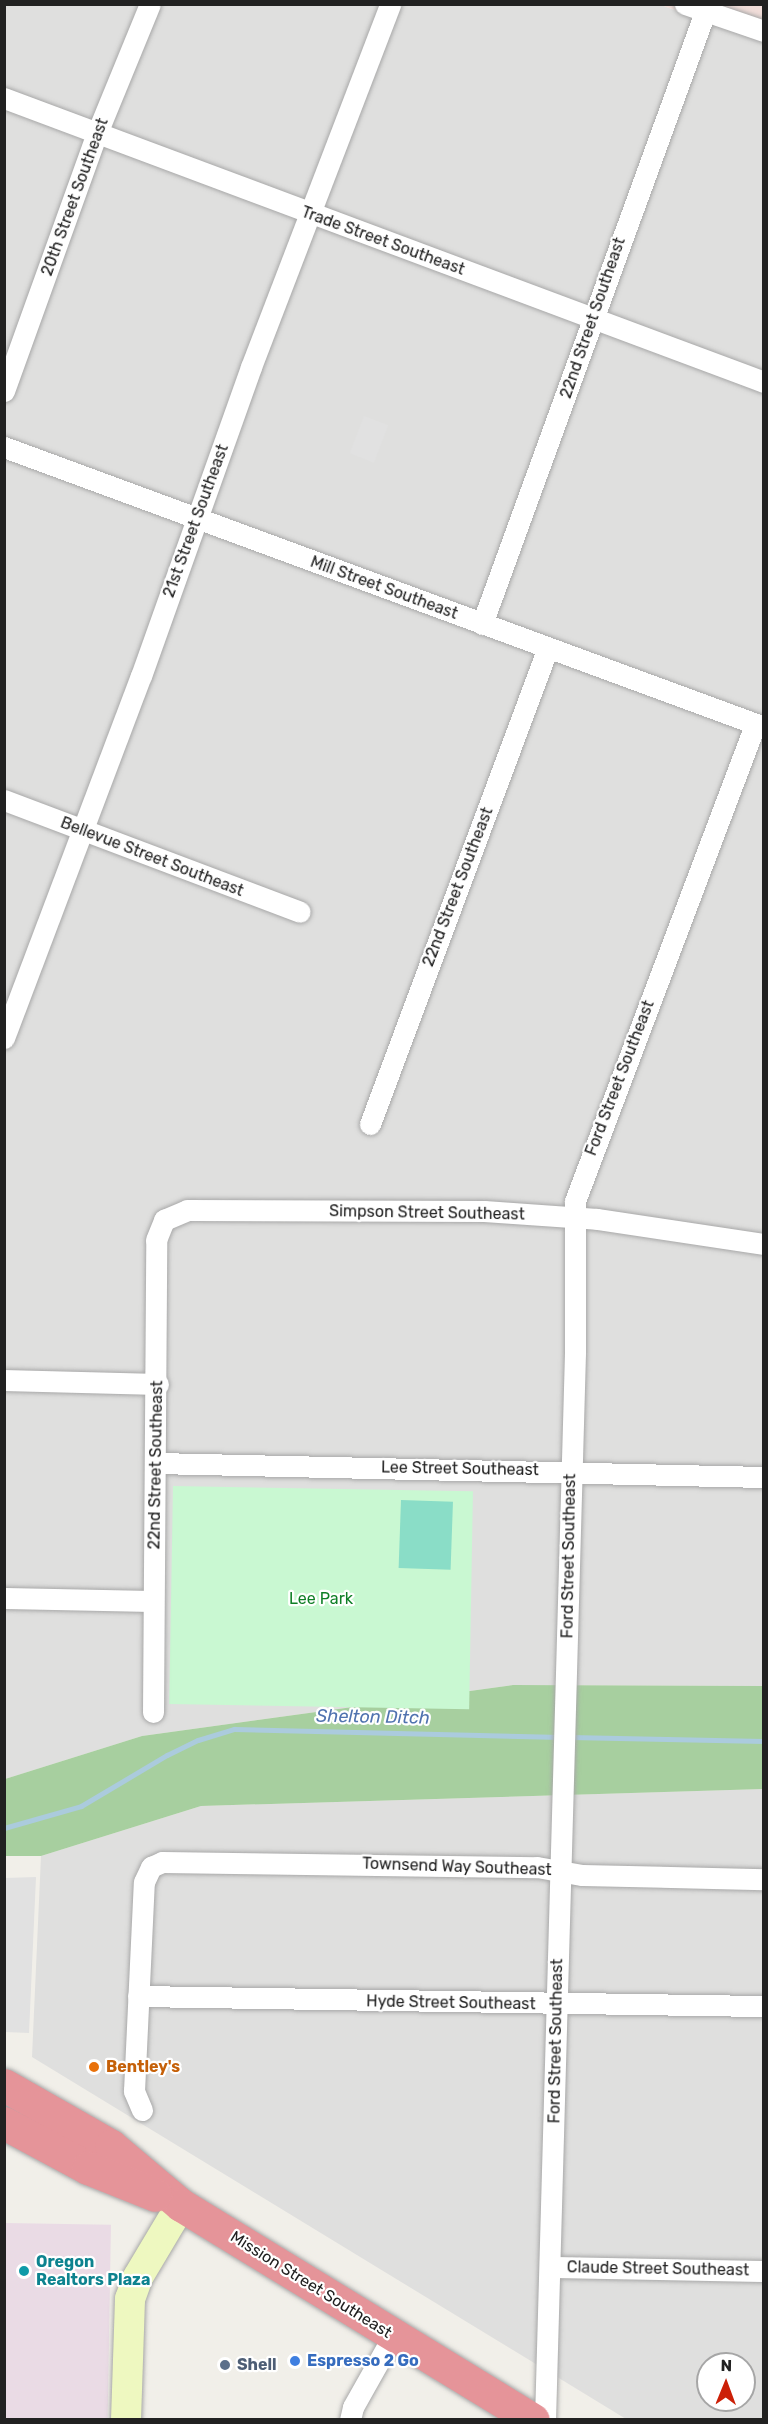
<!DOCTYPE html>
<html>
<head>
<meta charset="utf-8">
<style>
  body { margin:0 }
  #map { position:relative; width:768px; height:2424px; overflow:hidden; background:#f1efe9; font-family:Rubik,sans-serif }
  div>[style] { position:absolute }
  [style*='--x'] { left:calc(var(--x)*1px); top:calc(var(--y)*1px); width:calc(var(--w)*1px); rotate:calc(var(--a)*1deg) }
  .residential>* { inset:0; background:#dfdfde }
  .commercial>* { inset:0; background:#f1ddd9 }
  .industrial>* { inset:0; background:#eadbe5; transform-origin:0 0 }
  .forest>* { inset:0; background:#a7cf9f }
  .park>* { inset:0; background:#c9f8d2; transform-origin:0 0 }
  .pitch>* { inset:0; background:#8addc7; transform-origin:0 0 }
  .parking>* { inset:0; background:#e1e1e1; transform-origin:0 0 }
  .stream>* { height:5px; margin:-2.5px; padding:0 2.5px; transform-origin:2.5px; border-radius:2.5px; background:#abcbdd }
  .roads { filter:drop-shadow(0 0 2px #a8a8a8) drop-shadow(0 0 2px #a8a8a8) }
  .street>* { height:21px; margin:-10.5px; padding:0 10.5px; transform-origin:10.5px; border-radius:10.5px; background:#fff }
  .secondary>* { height:30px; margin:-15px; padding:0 15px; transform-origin:15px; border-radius:15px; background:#eef8c0 }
  .highway>* { height:33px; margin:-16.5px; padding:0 16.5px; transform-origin:16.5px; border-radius:16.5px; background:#e59499 }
  .dots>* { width:16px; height:16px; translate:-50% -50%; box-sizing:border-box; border:3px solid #fff; border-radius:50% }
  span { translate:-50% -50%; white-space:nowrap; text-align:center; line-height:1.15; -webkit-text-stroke:4.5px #fff; paint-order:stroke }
  .street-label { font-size:16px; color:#212121 }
  .park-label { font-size:16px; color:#107f27 }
  .food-label { font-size:16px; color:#c56008; font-weight:700 }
  .left { translate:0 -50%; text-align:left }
  .culture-label { font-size:16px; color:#0d838f; font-weight:700 }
  .shop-label { font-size:16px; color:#366cbe; font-weight:700 }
  .service-label { font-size:16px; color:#4e5e75; font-weight:700 }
  .water-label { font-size:18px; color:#5073af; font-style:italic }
  .frame { position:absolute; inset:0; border:6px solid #212121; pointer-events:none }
  .north { position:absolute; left:696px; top:2352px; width:60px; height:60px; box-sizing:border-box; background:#fff; border:2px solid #a6a6a6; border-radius:50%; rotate:1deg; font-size:16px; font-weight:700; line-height:24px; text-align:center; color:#212121 }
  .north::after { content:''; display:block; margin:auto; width:21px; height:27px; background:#cc2007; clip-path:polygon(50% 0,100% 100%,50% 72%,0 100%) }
</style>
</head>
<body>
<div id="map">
  <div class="residential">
    <i style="clip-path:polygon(5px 5px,661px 5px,763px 42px,763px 1686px,513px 1685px,142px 1736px,5px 1779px)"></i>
    <i style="clip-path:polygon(evenodd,763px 1789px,763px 2419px,626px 2419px,32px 2057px,41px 1856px,201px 1806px,763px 1789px,708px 2364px,744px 2364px,744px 2400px,708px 2400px,708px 2364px)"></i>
  </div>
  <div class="commercial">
    <i style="clip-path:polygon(661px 5px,763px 5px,763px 42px)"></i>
  </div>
  <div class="industrial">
    <i style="left:5px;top:2223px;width:106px;height:196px;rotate:1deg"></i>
  </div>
  <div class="forest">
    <i style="clip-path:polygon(513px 1685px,763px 1686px,763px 1789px,201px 1806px,41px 1856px,5px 1856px,5px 1779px,142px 1736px)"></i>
  </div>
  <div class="park">
    <i style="left:173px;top:1486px;width:300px;height:218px;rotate:1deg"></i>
  </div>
  <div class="pitch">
    <i style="left:401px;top:1500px;width:52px;height:68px;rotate:2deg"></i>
  </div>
  <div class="parking">
    <i style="left:364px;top:416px;width:26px;height:40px;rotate:21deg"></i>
    <i style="clip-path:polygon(36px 1877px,29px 2033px,5px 2032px,5px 1878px)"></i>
  </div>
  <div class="stream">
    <i style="--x:570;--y:1737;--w:194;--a:1.2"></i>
    <i style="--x:4;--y:1828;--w:80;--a:-15.9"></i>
    <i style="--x:81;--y:1806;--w:100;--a:-30.7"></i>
    <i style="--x:167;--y:1755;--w:34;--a:-26"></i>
    <i style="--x:198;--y:1740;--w:38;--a:-17"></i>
    <i style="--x:234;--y:1729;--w:327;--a:1.4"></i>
  </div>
  <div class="roads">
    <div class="street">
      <i style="--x:685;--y:4;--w:83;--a:18.9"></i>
      <i style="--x:4;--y:98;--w:811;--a:20.49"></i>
      <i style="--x:4;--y:391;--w:274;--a:-70.2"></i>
      <i style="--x:97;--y:133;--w:139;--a:-67.7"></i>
      <i style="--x:4;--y:447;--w:810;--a:20.22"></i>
      <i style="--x:482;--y:624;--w:651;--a:-69.98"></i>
      <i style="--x:4;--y:800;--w:316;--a:20.7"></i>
      <i style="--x:4;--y:1038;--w:387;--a:-69.3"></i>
      <i style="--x:141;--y:676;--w:328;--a:-70.4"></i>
      <i style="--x:251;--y:367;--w:389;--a:-69"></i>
      <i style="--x:370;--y:1124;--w:506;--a:-69.52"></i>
      <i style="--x:4;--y:1380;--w:154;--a:1.5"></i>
      <i style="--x:156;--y:1463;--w:608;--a:1.32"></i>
      <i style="--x:4;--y:1598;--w:149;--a:1.2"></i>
      <i style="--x:153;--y:1712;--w:472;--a:-89.6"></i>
      <i style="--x:156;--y:1240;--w:22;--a:-68"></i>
      <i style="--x:164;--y:1220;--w:25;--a:-23"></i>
      <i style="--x:187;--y:1210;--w:297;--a:0.2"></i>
      <i style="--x:484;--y:1211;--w:113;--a:4"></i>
      <i style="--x:597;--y:1219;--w:169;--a:8.5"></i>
      <i style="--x:138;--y:1996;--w:626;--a:0.92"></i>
      <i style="--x:142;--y:2110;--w:21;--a:-113"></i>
      <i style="--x:134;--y:2091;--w:209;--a:-87.3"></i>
      <i style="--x:144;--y:1882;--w:17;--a:-65"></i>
      <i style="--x:151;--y:1867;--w:12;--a:-24"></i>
      <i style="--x:162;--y:1862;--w:375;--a:0.8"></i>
      <i style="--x:537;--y:1867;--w:46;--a:10.1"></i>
      <i style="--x:582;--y:1875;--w:182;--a:1.3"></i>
      <i style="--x:552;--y:2267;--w:212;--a:1.1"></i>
      <i style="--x:350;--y:2420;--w:13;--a:-77"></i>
      <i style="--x:353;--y:2407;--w:81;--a:-60.6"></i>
      <i style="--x:545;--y:2420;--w:1068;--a:-88.39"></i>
      <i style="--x:575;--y:1352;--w:151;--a:-90"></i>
      <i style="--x:575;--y:1201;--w:509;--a:-69.29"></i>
    </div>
    <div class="secondary">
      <i style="--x:126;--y:2420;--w:121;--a:-88.1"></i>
      <i style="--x:130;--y:2299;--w:23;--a:-70"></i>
      <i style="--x:138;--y:2277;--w:84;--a:-59.2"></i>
    </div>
    <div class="highway">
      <i style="--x:4;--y:2085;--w:123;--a:29.7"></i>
      <i style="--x:111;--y:2146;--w:92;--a:40.1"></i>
      <i style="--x:181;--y:2205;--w:412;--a:31.4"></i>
      <i style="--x:4;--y:2123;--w:95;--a:28.2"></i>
      <i style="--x:88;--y:2168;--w:72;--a:21.9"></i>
    </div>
  </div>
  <div class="dots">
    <i style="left:94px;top:2067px;background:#e8710a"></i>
    <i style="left:24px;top:2271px;background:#0f9aa8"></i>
    <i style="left:295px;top:2361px;background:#3f7fe0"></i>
    <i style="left:225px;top:2365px;background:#5c6f8a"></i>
  </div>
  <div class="street-label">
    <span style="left:75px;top:197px;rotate:-70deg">20th Street Southeast</span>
    <span style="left:383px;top:241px;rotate:20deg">Trade Street Southeast</span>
    <span style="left:593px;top:318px;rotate:-71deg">22nd Street Southeast</span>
    <span style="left:196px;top:521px;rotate:-70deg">21st Street Southeast</span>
    <span style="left:384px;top:588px;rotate:20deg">Mill Street Southeast</span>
    <span style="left:152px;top:857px;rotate:21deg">Bellevue Street Southeast</span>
    <span style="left:458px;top:887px;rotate:-69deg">22nd Street Southeast</span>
    <span style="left:620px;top:1078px;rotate:-69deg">Ford Street Southeast</span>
    <span style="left:427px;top:1213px;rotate:1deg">Simpson Street Southeast</span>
    <span style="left:156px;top:1465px;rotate:-89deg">22nd Street Southeast</span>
    <span style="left:460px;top:1469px;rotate:1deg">Lee Street Southeast</span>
    <span style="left:569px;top:1556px;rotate:-89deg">Ford Street Southeast</span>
    <span style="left:457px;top:1867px;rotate:2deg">Townsend Way Southeast</span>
    <span style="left:451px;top:2003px;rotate:1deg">Hyde Street Southeast</span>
    <span style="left:556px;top:2041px;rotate:-89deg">Ford Street Southeast</span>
    <span style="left:658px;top:2269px;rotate:1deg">Claude Street Southeast</span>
    <span style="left:311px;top:2285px;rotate:32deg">Mission Street Southeast</span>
  </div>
  <div class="park-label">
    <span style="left:321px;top:1599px">Lee Park</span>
  </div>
  <div class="food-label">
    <span class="left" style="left:106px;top:2067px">Bentley's</span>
  </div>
  <div class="culture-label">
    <span class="left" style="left:36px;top:2271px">Oregon<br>Realtors Plaza</span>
  </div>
  <div class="shop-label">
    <span class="left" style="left:307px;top:2361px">Espresso 2 Go</span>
  </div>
  <div class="service-label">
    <span class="left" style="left:237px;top:2365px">Shell</span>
  </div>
  <div class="water-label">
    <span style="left:373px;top:1717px;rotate:1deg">Shelton Ditch</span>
  </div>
  <div class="frame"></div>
  <div class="north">N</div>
</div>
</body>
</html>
